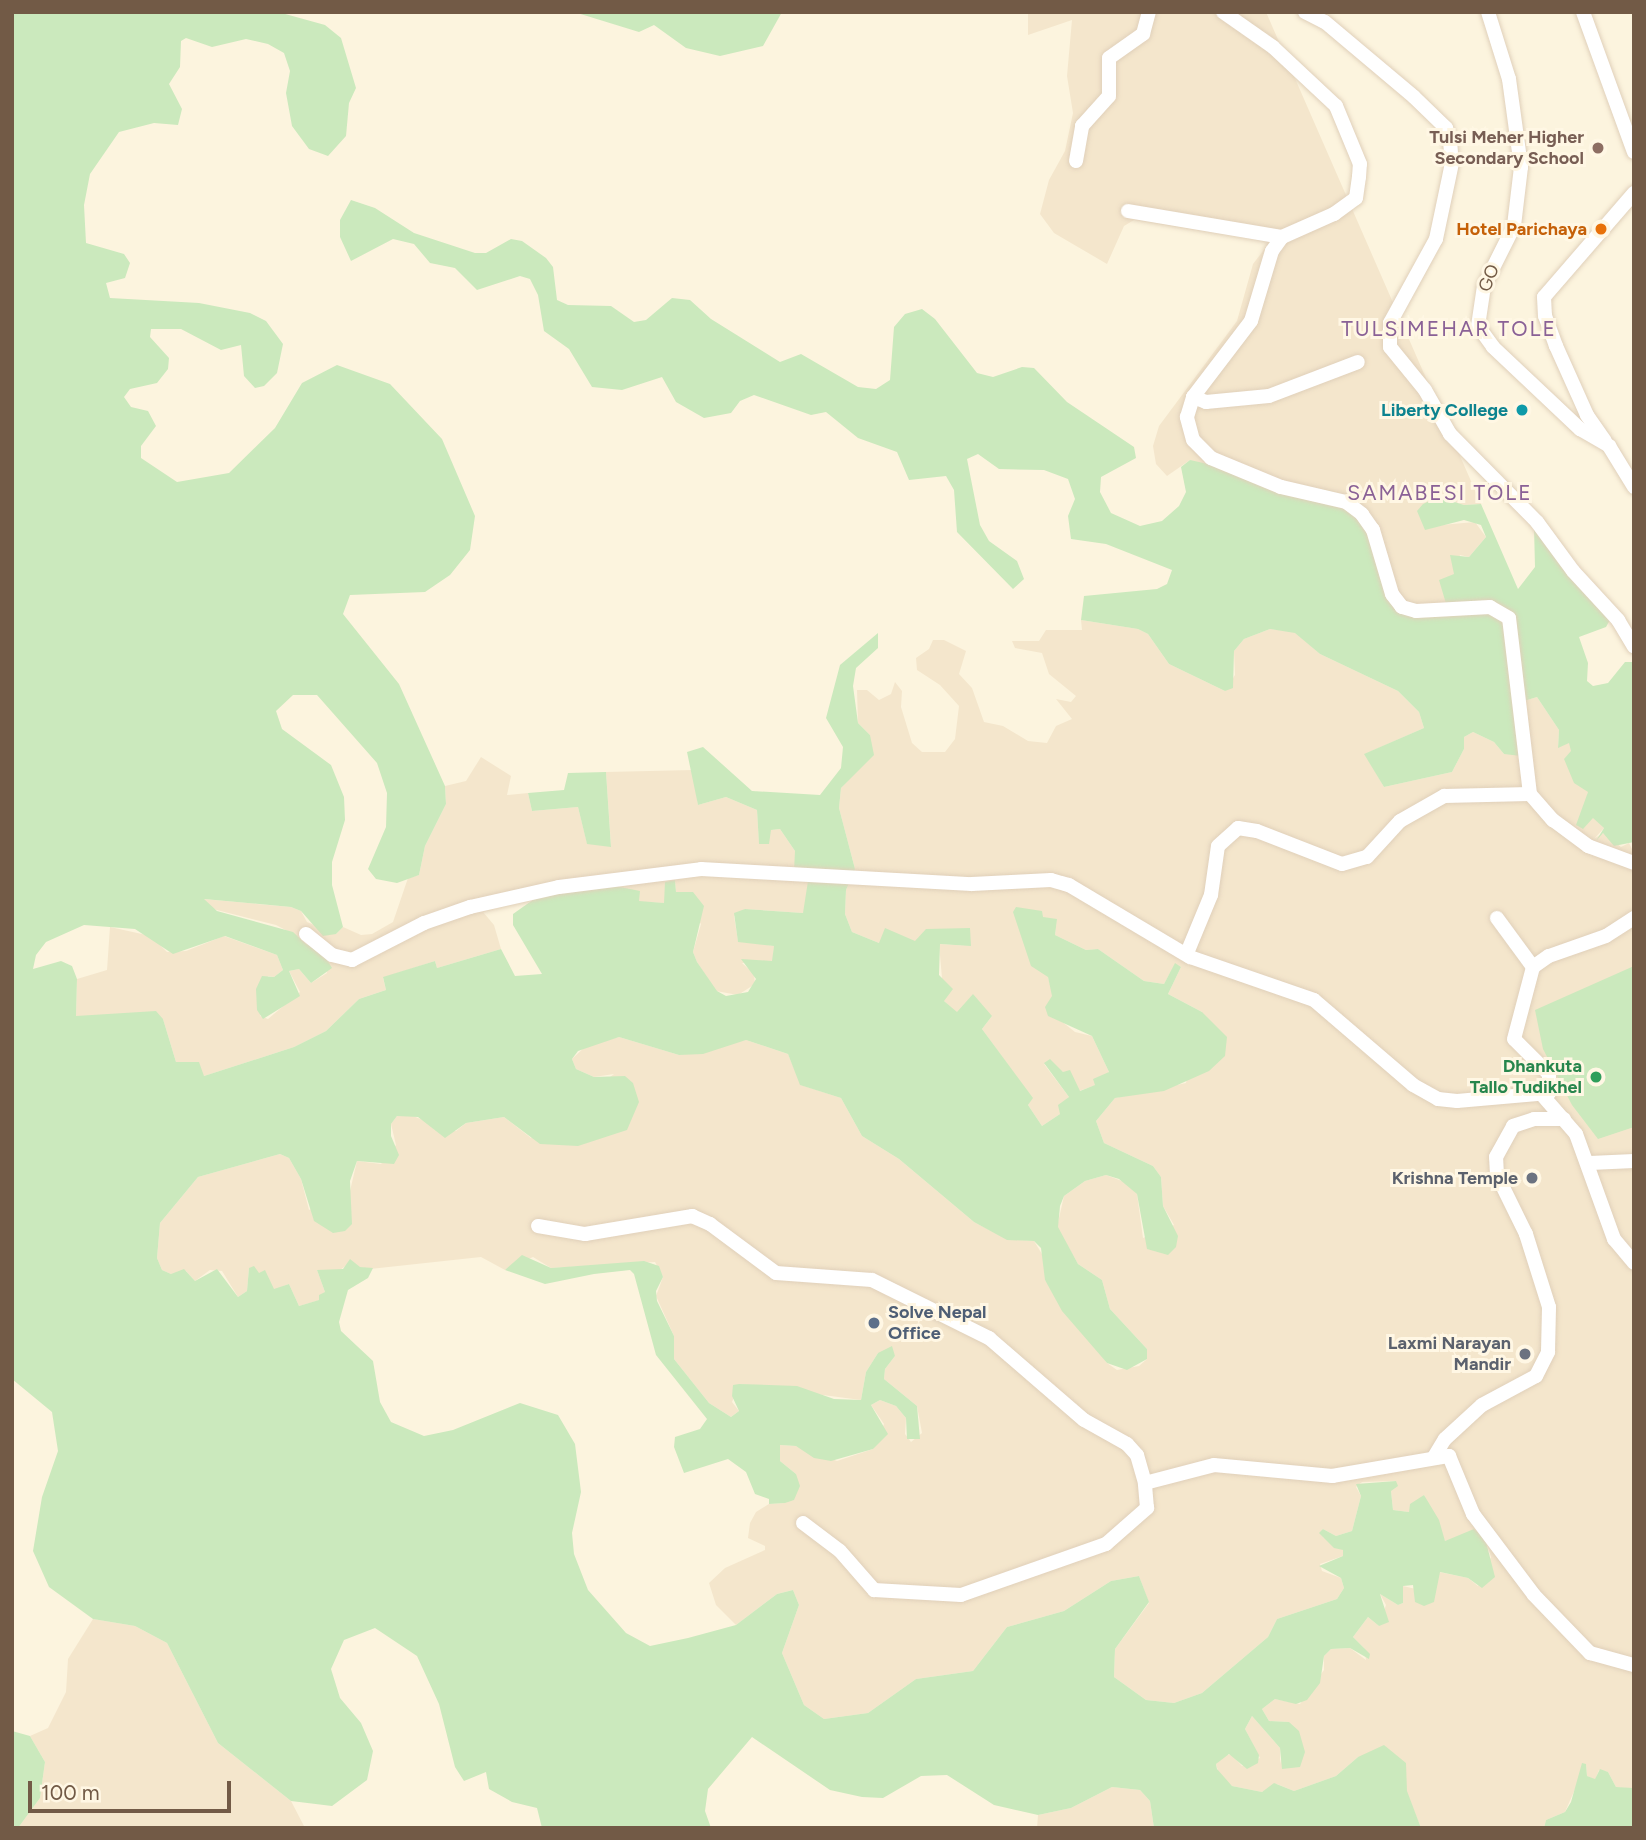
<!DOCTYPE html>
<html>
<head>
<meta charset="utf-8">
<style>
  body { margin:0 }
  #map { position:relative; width:1646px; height:1840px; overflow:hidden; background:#fcf4de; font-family:Figtree,sans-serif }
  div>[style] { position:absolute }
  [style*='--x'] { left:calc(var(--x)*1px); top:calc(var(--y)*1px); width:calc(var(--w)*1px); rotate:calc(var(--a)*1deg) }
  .residential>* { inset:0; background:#f4e6cc }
  .green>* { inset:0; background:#cbe9bd }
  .roads { filter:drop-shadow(0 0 2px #e0d0ba) drop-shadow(0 0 2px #e0d0ba) }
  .minor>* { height:14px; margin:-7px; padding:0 7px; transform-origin:7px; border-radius:7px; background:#fff }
  .dots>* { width:19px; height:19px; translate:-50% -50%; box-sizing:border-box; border:4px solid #fff7e4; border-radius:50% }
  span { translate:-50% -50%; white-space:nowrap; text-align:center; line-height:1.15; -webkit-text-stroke:6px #fff7e4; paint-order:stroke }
  .education-label { font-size:18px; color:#785e54; font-weight:700 }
  .right { translate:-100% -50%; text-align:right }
  .food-label { font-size:18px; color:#c56008; font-weight:700 }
  .street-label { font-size:18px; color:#725a46 }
  .culture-label { font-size:18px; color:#0d838f; font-weight:700 }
  .leisure-label { font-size:18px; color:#27864d; font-weight:700 }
  .worship-label { font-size:18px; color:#5b616d; font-weight:700 }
  .service-label { font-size:18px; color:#4e5e75; font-weight:700 }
  .left { translate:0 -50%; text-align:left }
  .quarter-label { font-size:21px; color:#8a6196; letter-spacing:2px }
  .frame { position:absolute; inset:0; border:14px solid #725a46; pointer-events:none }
  .scale { position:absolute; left:28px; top:1781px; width:203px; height:32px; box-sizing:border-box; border:4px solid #725a46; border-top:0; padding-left:9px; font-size:21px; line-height:24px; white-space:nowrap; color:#725a46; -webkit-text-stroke:5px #fff7e4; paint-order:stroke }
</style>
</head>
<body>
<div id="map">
  <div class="residential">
    <i style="clip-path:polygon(1028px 12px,1266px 12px,1481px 504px,1464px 505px,1439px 497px,1441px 525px,1475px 522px,1486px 537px,1469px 557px,1460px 555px,1448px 607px,1416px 618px,1396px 609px,1190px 460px,1167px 476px,1156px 464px,1153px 446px,1159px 426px,1237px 321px,1253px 264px,1270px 242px,1134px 220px,1124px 226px,1107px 264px,1054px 233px,1040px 214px,1049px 180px,1065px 151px,1073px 113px,1067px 76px,1072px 20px,1028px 35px)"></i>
    <i style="clip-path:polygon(1081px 620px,1138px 629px,1148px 634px,1169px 664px,1225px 691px,1235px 675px,1234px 651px,1244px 639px,1270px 629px,1295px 632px,1320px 654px,1398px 691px,1419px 712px,1424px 728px,1365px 754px,1384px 787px,1452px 772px,1464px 749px,1464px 737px,1473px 732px,1494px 742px,1504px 754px,1517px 703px,1537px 697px,1559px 730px,1558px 747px,1569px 742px,1588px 792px,1586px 807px,1604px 828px,1594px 839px,1603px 833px,1621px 847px,1629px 843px,1634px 853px,1634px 1790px,1616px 1787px,1608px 1772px,1599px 1770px,1595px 1780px,1587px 1776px,1586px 1764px,1565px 1812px,1546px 1820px,1544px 1828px,1421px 1828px,1406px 1791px,1406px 1763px,1358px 1757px,1336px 1776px,1294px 1791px,1277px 1784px,1262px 1792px,1232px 1786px,1220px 1778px,1216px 1764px,1224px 1756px,1231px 1754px,1242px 1766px,1260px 1758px,1245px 1729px,1252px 1716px,1280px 1748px,1280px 1764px,1289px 1722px,1269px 1721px,1262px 1709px,1275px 1699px,1300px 1704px,1324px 1670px,1324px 1656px,1331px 1649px,1350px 1648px,1366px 1660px,1364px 1648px,1353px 1637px,1368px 1617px,1379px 1626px,1386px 1605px,1380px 1594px,1398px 1605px,1403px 1603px,1403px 1586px,1433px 1593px,1439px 1572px,1468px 1578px,1478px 1586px,1491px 1557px,1485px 1538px,1478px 1534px,1445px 1541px,1424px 1495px,1409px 1512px,1393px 1510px,1391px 1491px,1396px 1481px,1362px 1482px,1356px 1487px,1361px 1496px,1352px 1531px,1336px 1536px,1323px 1529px,1323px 1537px,1343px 1550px,1343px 1556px,1320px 1564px,1322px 1571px,1341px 1578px,1344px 1588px,1337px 1599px,1277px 1619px,1268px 1637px,1202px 1693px,1174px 1703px,1146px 1700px,1114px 1677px,1115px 1649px,1149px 1603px,1139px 1576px,1111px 1581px,1064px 1611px,1007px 1627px,973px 1671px,916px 1679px,868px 1713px,824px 1719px,804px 1705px,782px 1653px,799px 1605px,793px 1590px,777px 1594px,736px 1625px,716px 1605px,709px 1583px,725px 1568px,765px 1550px,765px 1546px,748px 1538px,750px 1523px,756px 1512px,769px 1504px,785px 1503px,796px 1474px,780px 1461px,779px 1445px,796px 1446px,837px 1461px,873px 1449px,884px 1424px,871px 1405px,880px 1400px,896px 1406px,906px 1418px,905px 1434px,911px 1442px,922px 1433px,917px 1406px,884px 1379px,885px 1369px,895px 1356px,878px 1353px,866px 1372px,861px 1400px,739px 1384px,732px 1402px,739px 1411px,731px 1417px,709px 1403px,674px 1359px,674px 1336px,656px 1296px,663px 1277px,655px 1262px,551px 1268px,533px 1257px,505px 1270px,481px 1257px,370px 1269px,347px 1265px,340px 1270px,317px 1270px,325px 1292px,320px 1300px,299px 1306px,289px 1284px,274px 1290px,249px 1268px,247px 1291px,238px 1297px,222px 1271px,210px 1270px,195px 1281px,186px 1271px,171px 1274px,162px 1270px,157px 1258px,160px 1223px,198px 1177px,280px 1154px,289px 1158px,301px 1179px,309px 1210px,350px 1191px,357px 1161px,381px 1164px,396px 1145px,391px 1124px,397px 1116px,408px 1114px,428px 1122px,435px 1130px,456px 1131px,466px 1123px,504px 1117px,531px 1138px,614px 1074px,594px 1077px,576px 1069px,572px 1059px,587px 1045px,619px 1037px,679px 1055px,746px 1040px,788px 1054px,801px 1085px,841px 1098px,862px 1136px,899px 1159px,974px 1222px,1007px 1239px,1034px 1241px,1045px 1259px,1045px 1280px,1107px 1363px,1117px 1370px,1139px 1366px,1147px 1359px,1147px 1349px,1110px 1309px,1102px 1280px,1078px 1264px,1057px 1227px,1064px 1196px,1085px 1181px,1106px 1175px,1130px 1184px,1137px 1194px,1143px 1238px,1174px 1225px,1163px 1206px,1161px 1177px,1153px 1166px,1104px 1143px,1096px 1121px,1115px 1098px,1186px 1083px,1202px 1012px,1168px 994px,1181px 967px,1175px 964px,1164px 984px,1144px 981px,1098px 949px,1086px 950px,1055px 935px,1057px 919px,1048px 977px,1060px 1020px,1075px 1032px,1092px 1036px,1109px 1072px,1096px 1085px,1079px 1091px,1063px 1072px,1044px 1064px,1069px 1097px,1060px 1114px,1042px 1126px,1028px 1105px,1032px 1098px,982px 1029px,992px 1016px,957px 1013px,944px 1001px,939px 944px,971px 946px,915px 941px,879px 943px,852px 932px,845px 914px,846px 890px,855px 869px,839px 808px,841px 788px,851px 777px,870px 735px,858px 723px,857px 690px,867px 690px,879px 700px,891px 694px,895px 682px,902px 691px,901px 707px,912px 743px,922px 752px,945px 752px,955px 739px,959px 706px,940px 685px,917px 670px,916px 658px,929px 649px,933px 640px,944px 640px,966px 651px,959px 674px,972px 688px,984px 722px,1003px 726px,1028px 741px,1047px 743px,1056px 726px,1072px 719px,1056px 699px,1071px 702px,1076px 696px,1049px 674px,1042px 653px,1015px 648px,1012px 641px,1039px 641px,1046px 630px,1082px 630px)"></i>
    <i style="clip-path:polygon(481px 757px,511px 776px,507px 795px,528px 793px,532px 811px,578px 807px,587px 843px,611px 846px,606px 772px,693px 770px,698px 805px,726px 797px,757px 810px,759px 843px,771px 830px,780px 829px,795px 851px,841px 875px,803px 913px,745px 909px,734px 916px,738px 941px,774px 946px,773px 962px,742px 963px,754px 974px,755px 984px,738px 995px,716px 991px,697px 962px,693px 952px,701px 924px,676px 892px,675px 880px,664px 903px,537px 897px,483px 912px,494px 925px,501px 949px,437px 968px,435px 961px,383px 978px,386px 990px,359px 999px,326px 1031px,294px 1047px,204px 1076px,176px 1062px,163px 1019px,76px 1016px,77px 979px,107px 970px,110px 927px,151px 936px,167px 952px,186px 951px,224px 936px,277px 955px,283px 970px,274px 977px,268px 976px,260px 1016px,268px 1019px,300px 992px,289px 971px,299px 969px,311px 983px,327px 973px,320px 948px,276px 925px,209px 908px,203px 899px,291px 907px,301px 911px,307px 922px,336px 934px,343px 927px,361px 935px,372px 934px,393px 922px,408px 878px,419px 875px,425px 846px,446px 804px,445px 786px,466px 781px)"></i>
    <i style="clip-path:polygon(93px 1619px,135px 1626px,167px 1643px,218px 1743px,291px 1801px,305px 1828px,18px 1828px,40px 1798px,45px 1762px,30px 1736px,48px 1728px,66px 1692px,68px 1659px)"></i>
    <i style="clip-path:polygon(1112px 1787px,1140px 1790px,1150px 1801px,1154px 1828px,1037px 1828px,1038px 1815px,1071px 1808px)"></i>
  </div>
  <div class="green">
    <i style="clip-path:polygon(12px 12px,278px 12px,325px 25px,341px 38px,356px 88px,349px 103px,346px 136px,328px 156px,309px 149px,292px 126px,286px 93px,290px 71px,284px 53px,268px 44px,246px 39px,212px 47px,186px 38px,181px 41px,180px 67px,169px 84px,182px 109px,178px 125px,154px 123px,119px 132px,90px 174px,84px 205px,86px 243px,124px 254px,130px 263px,125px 278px,106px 283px,110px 298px,199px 303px,250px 313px,266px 321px,283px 344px,277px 373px,264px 386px,255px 388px,244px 376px,241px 345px,221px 350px,181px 329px,151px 329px,150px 337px,169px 358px,168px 369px,157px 383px,130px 389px,124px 397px,131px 407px,148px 411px,156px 426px,141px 446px,141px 458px,177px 482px,229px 473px,275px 428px,302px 383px,337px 365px,390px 384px,442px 439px,475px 516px,470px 550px,450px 575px,425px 592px,350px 595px,343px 614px,399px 684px,445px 786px,446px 804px,425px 846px,419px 875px,397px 883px,376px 879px,368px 869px,386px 827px,387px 793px,377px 763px,317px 695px,293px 695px,276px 711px,282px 729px,331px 765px,344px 797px,345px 820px,332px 862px,332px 885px,343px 927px,336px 934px,323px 936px,301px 911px,291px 907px,204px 899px,217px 911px,293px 932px,306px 944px,320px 948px,332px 968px,311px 983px,299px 969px,289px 971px,300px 996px,263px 1019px,257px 1010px,256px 989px,262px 976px,274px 977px,283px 970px,277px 955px,225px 936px,173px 954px,135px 929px,84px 925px,46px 942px,36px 955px,33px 969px,61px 961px,72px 966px,77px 979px,76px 1016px,156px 1011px,163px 1019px,176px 1062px,199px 1062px,204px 1076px,294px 1047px,326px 1031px,359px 999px,386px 990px,383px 977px,435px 961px,437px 968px,501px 949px,515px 976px,542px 974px,513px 925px,513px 914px,537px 897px,615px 886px,640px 891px,639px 901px,664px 903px,665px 882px,675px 880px,676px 892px,693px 892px,704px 906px,693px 952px,697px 962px,717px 991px,726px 996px,748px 992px,756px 979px,741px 959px,772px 961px,774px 946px,738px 942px,734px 913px,745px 909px,803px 913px,808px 881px,794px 871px,795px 851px,780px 829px,771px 830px,769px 844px,759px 844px,757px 810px,726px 797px,698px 805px,687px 752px,703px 747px,752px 791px,820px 795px,841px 768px,843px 747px,826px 718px,840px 665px,878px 633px,878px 648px,856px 668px,853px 686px,858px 723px,870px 735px,874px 755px,841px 788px,839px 808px,855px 869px,846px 890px,845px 914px,852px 932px,879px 943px,885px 928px,915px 941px,926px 929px,970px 928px,971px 946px,940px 944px,939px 975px,953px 989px,944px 1001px,957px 1012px,973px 994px,992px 1016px,982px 1029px,1033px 1098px,1028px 1105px,1042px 1126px,1060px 1114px,1058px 1105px,1069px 1097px,1044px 1063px,1050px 1059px,1063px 1072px,1070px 1070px,1080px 1091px,1095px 1085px,1093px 1079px,1109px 1072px,1092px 1036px,1048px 1016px,1045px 1007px,1052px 996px,1048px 977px,1031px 966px,1013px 912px,1016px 907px,1042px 911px,1043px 917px,1057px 919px,1055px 935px,1086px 950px,1098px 949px,1144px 981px,1164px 984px,1175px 963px,1181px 967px,1168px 994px,1202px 1012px,1227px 1037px,1225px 1056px,1209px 1071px,1164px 1091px,1115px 1098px,1096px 1121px,1104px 1143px,1153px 1166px,1161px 1177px,1163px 1206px,1178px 1236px,1176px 1247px,1168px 1255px,1147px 1249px,1137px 1194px,1119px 1179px,1106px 1175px,1085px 1181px,1064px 1196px,1060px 1206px,1058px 1227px,1078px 1264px,1102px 1280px,1110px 1309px,1147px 1349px,1147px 1359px,1127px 1370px,1107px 1363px,1062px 1311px,1045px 1280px,1041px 1248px,1034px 1241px,1007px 1240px,974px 1222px,899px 1159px,862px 1136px,841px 1098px,800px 1085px,788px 1054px,746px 1040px,703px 1054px,679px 1055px,619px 1037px,578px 1051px,572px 1059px,576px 1069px,594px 1077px,625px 1076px,633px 1083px,639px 1102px,627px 1130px,578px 1146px,540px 1144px,504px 1117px,466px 1123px,445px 1138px,418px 1117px,397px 1116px,391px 1124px,391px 1136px,399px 1155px,394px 1164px,357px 1161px,350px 1181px,352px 1224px,345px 1231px,333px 1233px,314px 1221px,301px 1179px,289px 1158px,280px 1154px,198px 1177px,160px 1223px,157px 1258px,162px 1270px,171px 1274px,184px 1269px,195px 1281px,217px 1269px,238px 1297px,247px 1291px,249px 1268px,254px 1266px,259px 1273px,265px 1270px,274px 1289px,289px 1284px,299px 1306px,319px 1300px,319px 1295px,325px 1292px,317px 1270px,343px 1269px,350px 1259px,360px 1267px,373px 1268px,368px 1278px,348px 1290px,339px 1322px,341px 1331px,373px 1361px,380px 1402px,391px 1422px,424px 1436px,453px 1430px,520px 1403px,558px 1415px,575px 1444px,581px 1492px,572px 1533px,574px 1554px,588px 1590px,626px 1633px,650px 1646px,688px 1638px,736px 1625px,777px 1594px,793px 1590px,799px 1605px,782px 1653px,804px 1705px,824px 1719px,868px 1713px,916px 1679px,973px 1671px,1007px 1627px,1064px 1611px,1111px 1581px,1139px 1576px,1149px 1602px,1115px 1649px,1114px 1677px,1146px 1700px,1174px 1703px,1202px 1693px,1268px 1637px,1277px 1619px,1337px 1599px,1344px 1588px,1341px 1578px,1319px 1566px,1343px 1556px,1343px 1550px,1334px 1548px,1319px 1533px,1323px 1529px,1336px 1536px,1352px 1531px,1361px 1496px,1356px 1484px,1396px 1481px,1398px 1486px,1391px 1491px,1393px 1510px,1409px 1512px,1410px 1504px,1424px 1495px,1439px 1520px,1445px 1541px,1474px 1529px,1485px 1538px,1495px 1577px,1482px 1588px,1468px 1578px,1440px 1572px,1434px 1602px,1424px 1606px,1415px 1602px,1413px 1585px,1403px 1586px,1403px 1603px,1398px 1605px,1380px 1594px,1389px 1622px,1379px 1626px,1368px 1617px,1353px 1637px,1370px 1654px,1369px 1659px,1350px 1648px,1331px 1649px,1324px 1656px,1320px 1683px,1307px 1700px,1296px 1704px,1275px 1699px,1262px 1709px,1269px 1721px,1289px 1722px,1299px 1731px,1305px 1752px,1300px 1767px,1282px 1769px,1280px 1748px,1252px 1716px,1245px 1729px,1259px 1755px,1258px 1763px,1247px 1769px,1229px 1754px,1216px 1764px,1217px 1769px,1232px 1786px,1262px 1792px,1274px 1783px,1294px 1791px,1336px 1776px,1358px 1757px,1384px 1745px,1406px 1763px,1407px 1791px,1421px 1828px,1154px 1828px,1150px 1801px,1140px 1790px,1112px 1787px,1071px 1808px,1038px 1815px,994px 1805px,947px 1775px,921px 1776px,883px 1798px,862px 1797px,830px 1790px,752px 1737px,708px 1789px,705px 1811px,711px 1828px,542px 1828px,537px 1808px,512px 1802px,489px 1789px,486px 1772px,464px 1781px,455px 1767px,439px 1704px,417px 1656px,375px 1628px,344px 1640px,331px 1669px,340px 1698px,361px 1723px,373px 1751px,367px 1780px,332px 1806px,291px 1801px,218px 1743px,167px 1643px,135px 1626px,93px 1619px,49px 1587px,33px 1551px,42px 1497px,58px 1451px,52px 1412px,12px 1379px)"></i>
    <i style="clip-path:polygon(574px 12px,782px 12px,763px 46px,720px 56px,686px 48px,654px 25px,639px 32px)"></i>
    <i style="clip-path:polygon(351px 200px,375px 208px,414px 233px,475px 253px,486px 253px,511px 239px,522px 241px,546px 258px,553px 267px,557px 300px,568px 305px,611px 306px,634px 322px,646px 320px,672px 298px,690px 300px,711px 319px,780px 362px,801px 354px,858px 387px,876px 389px,890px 380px,894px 327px,905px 314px,922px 309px,935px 319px,977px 373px,993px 377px,1022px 367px,1034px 368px,1067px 402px,1134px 447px,1136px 458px,1101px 477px,1100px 492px,1111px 513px,1140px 526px,1162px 521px,1179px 506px,1186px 492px,1181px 467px,1190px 460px,1334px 492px,1364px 522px,1395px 609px,1415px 618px,1447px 607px,1439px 580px,1454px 574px,1450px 555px,1469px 557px,1486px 537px,1481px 525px,1464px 520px,1425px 530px,1417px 511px,1423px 504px,1439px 497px,1464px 505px,1481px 504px,1518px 589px,1535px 567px,1534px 527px,1610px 620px,1606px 627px,1579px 637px,1588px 663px,1587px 681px,1593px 686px,1608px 683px,1625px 662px,1634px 662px,1634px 842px,1614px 846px,1603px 833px,1596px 841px,1604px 828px,1593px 818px,1583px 829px,1576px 825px,1588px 792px,1574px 783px,1564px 759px,1571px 751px,1569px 743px,1558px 748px,1559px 730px,1537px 697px,1517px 703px,1521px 756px,1504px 754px,1494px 742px,1473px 732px,1464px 737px,1464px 749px,1452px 772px,1384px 787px,1364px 754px,1424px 728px,1419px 712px,1398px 691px,1320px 654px,1295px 633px,1270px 629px,1244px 639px,1234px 651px,1233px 688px,1225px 691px,1169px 664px,1148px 634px,1138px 629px,1081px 620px,1084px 596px,1157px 589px,1167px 584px,1172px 570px,1106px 544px,1071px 539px,1068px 516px,1075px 499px,1068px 479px,1044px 470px,999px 469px,978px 454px,967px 459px,980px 525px,989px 541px,1017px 561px,1024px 579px,1013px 589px,957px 532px,954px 490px,946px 476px,909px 480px,897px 452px,858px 438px,826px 412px,811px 415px,754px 395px,740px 401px,731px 413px,704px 418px,676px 402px,662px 377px,622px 390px,592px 387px,569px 349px,544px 331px,538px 295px,530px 279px,520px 276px,477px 290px,455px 268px,430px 263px,414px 244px,393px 239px,351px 261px,340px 237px,340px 220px)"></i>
    <i style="clip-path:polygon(606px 772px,611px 847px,587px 844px,578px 807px,532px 811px,528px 793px,564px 790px,568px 773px)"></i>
    <i style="clip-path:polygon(1634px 966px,1634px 1127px,1598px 1139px,1572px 1105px,1543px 1049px,1535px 1010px)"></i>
    <i style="clip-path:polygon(522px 1255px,551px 1268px,644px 1261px,659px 1266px,663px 1277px,656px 1291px,657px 1301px,674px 1336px,674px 1359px,709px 1403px,731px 1417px,739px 1411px,732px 1396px,733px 1385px,739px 1384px,797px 1386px,834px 1399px,861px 1400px,866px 1372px,878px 1353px,892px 1346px,895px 1356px,885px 1369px,884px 1379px,917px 1406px,920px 1439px,907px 1439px,906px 1418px,896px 1406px,880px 1400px,871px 1405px,888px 1434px,873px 1449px,831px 1461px,814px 1458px,796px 1446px,780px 1445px,780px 1461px,796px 1474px,800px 1486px,794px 1500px,785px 1503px,769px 1504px,769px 1499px,755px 1494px,746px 1472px,728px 1459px,684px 1473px,674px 1447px,675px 1437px,700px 1429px,707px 1419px,656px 1355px,634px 1274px,630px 1270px,594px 1274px,545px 1284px,505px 1270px)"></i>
    <i style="clip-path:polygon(12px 1731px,30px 1736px,45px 1762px,40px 1798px,18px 1828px,12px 1828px)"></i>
    <i style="clip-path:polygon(1582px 1763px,1586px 1764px,1587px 1776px,1595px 1779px,1600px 1769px,1608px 1772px,1616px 1787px,1633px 1788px,1634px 1828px,1544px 1828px,1546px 1820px,1565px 1812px,1571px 1802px)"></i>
  </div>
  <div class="roads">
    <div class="minor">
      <i style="--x:1305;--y:12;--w:22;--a:27"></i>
      <i style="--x:1325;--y:22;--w:116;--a:40.1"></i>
      <i style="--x:1414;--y:97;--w:45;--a:44.1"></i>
      <i style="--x:1446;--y:128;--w:14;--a:73"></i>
      <i style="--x:1450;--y:141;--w:22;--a:85"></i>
      <i style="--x:1452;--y:163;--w:78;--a:101.9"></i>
      <i style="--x:1436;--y:239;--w:96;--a:118.7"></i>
      <i style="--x:1390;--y:323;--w:24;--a:90"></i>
      <i style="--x:1390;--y:347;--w:55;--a:50.9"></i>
      <i style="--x:1425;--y:390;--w:51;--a:60.4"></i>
      <i style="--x:1450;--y:434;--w:124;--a:45.3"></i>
      <i style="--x:1537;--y:522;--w:61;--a:53.7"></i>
      <i style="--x:1573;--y:571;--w:67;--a:47.4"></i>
      <i style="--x:1618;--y:620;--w:31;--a:59"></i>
      <i style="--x:1488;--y:12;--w:70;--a:72.6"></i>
      <i style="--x:1509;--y:79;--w:89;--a:82.2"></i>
      <i style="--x:1521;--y:167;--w:59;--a:96.8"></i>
      <i style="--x:1514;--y:226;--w:67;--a:116.6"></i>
      <i style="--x:1484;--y:286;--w:40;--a:98.5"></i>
      <i style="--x:1478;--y:326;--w:26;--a:54"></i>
      <i style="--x:1493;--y:347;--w:120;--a:43.3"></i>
      <i style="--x:1580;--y:429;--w:34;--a:30"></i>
      <i style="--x:1609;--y:446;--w:48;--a:58.6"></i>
      <i style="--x:1583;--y:12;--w:149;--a:70"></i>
      <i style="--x:1076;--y:161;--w:36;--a:-80"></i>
      <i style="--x:1082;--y:126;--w:40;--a:-48"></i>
      <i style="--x:1109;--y:96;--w:38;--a:-90"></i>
      <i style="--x:1109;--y:58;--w:42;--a:-35.2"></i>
      <i style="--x:1143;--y:34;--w:23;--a:-75"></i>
      <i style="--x:1128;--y:211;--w:156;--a:9.6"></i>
      <i style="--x:1193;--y:397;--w:14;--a:21"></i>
      <i style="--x:1206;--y:402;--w:63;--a:-5.4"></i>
      <i style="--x:1269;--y:396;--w:95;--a:-20.9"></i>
      <i style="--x:1605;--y:441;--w:32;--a:-125"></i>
      <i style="--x:1587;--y:415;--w:76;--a:-114.2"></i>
      <i style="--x:1556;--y:346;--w:32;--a:-110"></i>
      <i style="--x:1545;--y:316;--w:19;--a:-93"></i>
      <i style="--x:1544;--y:297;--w:138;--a:-49.1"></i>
      <i style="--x:1530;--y:794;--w:35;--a:49"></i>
      <i style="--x:1553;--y:820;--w:44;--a:36.6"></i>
      <i style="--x:1588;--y:846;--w:49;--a:20.3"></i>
      <i style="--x:1497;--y:918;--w:61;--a:53.7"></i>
      <i style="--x:306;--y:934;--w:33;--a:39"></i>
      <i style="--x:332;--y:955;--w:21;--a:14"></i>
      <i style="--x:352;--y:960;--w:81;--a:-27.2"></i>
      <i style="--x:424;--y:923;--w:49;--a:-19.2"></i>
      <i style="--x:470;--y:907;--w:91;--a:-12.7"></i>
      <i style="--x:559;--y:887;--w:143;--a:-7.2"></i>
      <i style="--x:701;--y:869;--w:271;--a:3.2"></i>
      <i style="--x:972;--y:884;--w:79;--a:-2.9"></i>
      <i style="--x:1051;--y:880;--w:19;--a:16"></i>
      <i style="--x:1069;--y:885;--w:141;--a:30.8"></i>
      <i style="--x:1190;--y:957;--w:131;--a:19.1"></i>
      <i style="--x:1314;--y:1000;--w:130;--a:40.6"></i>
      <i style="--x:1413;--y:1085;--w:29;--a:29"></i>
      <i style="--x:1438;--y:1099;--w:19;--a:6"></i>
      <i style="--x:1457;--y:1101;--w:92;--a:-5"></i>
      <i style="--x:1549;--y:1093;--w:19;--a:-90"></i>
      <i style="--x:1549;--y:1074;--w:49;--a:-135"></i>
      <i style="--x:1514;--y:1039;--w:74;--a:-75.2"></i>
      <i style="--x:1533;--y:967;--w:19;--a:-35"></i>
      <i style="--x:1549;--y:956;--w:60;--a:-19.3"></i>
      <i style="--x:1606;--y:936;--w:33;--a:-33"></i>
      <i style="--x:1187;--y:953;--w:63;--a:-67.5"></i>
      <i style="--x:1211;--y:895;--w:49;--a:-81.9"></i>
      <i style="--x:1218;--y:846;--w:27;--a:-42"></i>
      <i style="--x:1238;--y:828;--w:19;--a:9"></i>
      <i style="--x:1257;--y:831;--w:91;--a:21.2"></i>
      <i style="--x:1342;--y:864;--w:26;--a:-16"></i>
      <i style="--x:1367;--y:857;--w:49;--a:-47.5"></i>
      <i style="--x:1400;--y:821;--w:51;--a:-29.6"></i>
      <i style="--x:1444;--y:796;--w:86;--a:-1.3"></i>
      <i style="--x:1530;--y:794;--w:177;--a:-96.8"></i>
      <i style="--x:1509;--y:618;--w:22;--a:-150"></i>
      <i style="--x:1490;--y:607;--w:74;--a:176.9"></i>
      <i style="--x:1416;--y:611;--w:15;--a:-164"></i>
      <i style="--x:1402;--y:607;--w:16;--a:-128"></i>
      <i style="--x:1392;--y:594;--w:67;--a:-106.5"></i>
      <i style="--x:1373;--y:530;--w:19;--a:-125"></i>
      <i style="--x:1362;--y:514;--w:20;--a:-143"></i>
      <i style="--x:1346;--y:502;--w:67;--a:-167"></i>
      <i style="--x:1281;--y:487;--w:76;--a:-157.5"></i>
      <i style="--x:1211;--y:458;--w:25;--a:-135"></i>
      <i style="--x:1193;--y:440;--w:24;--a:-105"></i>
      <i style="--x:1187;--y:417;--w:21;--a:-73"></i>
      <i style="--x:1193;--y:397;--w:96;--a:-52.7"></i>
      <i style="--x:1251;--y:321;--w:73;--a:-73.3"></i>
      <i style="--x:1272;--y:251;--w:17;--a:-54"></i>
      <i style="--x:1282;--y:237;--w:57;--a:-23.9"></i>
      <i style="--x:1334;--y:214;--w:27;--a:-36"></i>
      <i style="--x:1356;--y:198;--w:21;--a:-82"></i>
      <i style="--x:1359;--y:177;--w:13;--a:-86"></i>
      <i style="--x:1360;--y:164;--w:63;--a:-112.5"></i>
      <i style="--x:1336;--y:106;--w:86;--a:-136.9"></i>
      <i style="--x:1273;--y:47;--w:61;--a:-145"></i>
      <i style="--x:1543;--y:1096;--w:50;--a:49"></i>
      <i style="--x:1576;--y:1134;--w:112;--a:70.1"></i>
      <i style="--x:1614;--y:1239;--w:31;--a:50"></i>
      <i style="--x:1590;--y:1163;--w:44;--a:-2.6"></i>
      <i style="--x:538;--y:1226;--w:48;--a:9.7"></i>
      <i style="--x:585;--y:1234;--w:109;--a:-9.5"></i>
      <i style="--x:692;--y:1216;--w:20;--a:24"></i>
      <i style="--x:710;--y:1224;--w:82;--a:36.6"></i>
      <i style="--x:776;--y:1273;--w:96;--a:4.2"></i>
      <i style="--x:872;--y:1280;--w:131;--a:26.4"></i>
      <i style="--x:989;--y:1338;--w:125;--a:40.8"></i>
      <i style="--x:1084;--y:1420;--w:49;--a:29.2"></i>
      <i style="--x:1127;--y:1444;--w:15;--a:48"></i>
      <i style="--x:1137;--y:1455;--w:29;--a:74"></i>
      <i style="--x:1145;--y:1483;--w:71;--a:-14.6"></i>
      <i style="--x:1214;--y:1465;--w:119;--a:5.3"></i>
      <i style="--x:1332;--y:1476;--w:119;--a:-9.7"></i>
      <i style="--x:1449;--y:1456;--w:63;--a:67.5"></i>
      <i style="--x:1473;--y:1514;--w:101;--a:53"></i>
      <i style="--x:1534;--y:1595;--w:81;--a:46"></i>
      <i style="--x:1590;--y:1653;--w:46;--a:15.3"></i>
      <i style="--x:1434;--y:1457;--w:21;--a:-59"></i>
      <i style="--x:1445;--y:1439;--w:50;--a:-42.6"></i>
      <i style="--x:1482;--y:1405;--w:61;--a:-28.2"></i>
      <i style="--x:1536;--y:1376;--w:27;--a:-63"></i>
      <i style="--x:1548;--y:1352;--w:45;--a:-88.7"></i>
      <i style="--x:1549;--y:1307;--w:77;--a:-107.5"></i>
      <i style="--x:1526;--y:1234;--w:66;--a:-116.2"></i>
      <i style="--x:1497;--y:1175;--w:18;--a:-93"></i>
      <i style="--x:1496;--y:1157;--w:35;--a:-61"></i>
      <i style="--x:1513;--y:1126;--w:22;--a:-18"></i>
      <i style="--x:1534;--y:1119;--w:30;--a:0"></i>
      <i style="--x:803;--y:1523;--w:46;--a:37.1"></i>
      <i style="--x:840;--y:1551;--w:52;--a:48.9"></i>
      <i style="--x:874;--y:1590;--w:87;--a:3.3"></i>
      <i style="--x:961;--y:1595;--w:154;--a:-19.4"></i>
      <i style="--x:1106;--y:1544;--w:55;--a:-41.3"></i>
      <i style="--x:1147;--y:1508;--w:25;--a:-95"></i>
    </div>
  </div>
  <div class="dots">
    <i style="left:1598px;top:148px;background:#8d6e63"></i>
    <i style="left:1601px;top:229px;background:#e8710a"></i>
    <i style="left:1522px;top:410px;background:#0f9aa8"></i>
    <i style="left:1596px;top:1077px;background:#2e9e5b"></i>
    <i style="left:1532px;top:1178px;background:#6b7280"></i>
    <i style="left:874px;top:1323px;background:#5c6f8a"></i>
    <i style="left:1525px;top:1354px;background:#6b7280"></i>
  </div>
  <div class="education-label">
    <span class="right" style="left:1584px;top:148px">Tulsi Meher Higher<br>Secondary School</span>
  </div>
  <div class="food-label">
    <span class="right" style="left:1587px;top:229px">Hotel Parichaya</span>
  </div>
  <div class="street-label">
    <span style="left:1489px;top:278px;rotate:-69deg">GO</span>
  </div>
  <div class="culture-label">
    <span class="right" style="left:1508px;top:410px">Liberty College</span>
  </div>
  <div class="leisure-label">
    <span class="right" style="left:1582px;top:1077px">Dhankuta<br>Tallo Tudikhel</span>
  </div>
  <div class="worship-label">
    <span class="right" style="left:1518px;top:1178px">Krishna Temple</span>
    <span class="right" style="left:1511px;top:1354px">Laxmi Narayan<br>Mandir</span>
  </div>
  <div class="service-label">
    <span class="left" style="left:888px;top:1323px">Solve Nepal<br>Office</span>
  </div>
  <div class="quarter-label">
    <span style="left:1449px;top:329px">TULSIMEHAR TOLE</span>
    <span style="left:1440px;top:493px">SAMABESI TOLE</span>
  </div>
  <div class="frame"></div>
  <div class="scale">100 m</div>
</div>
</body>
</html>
